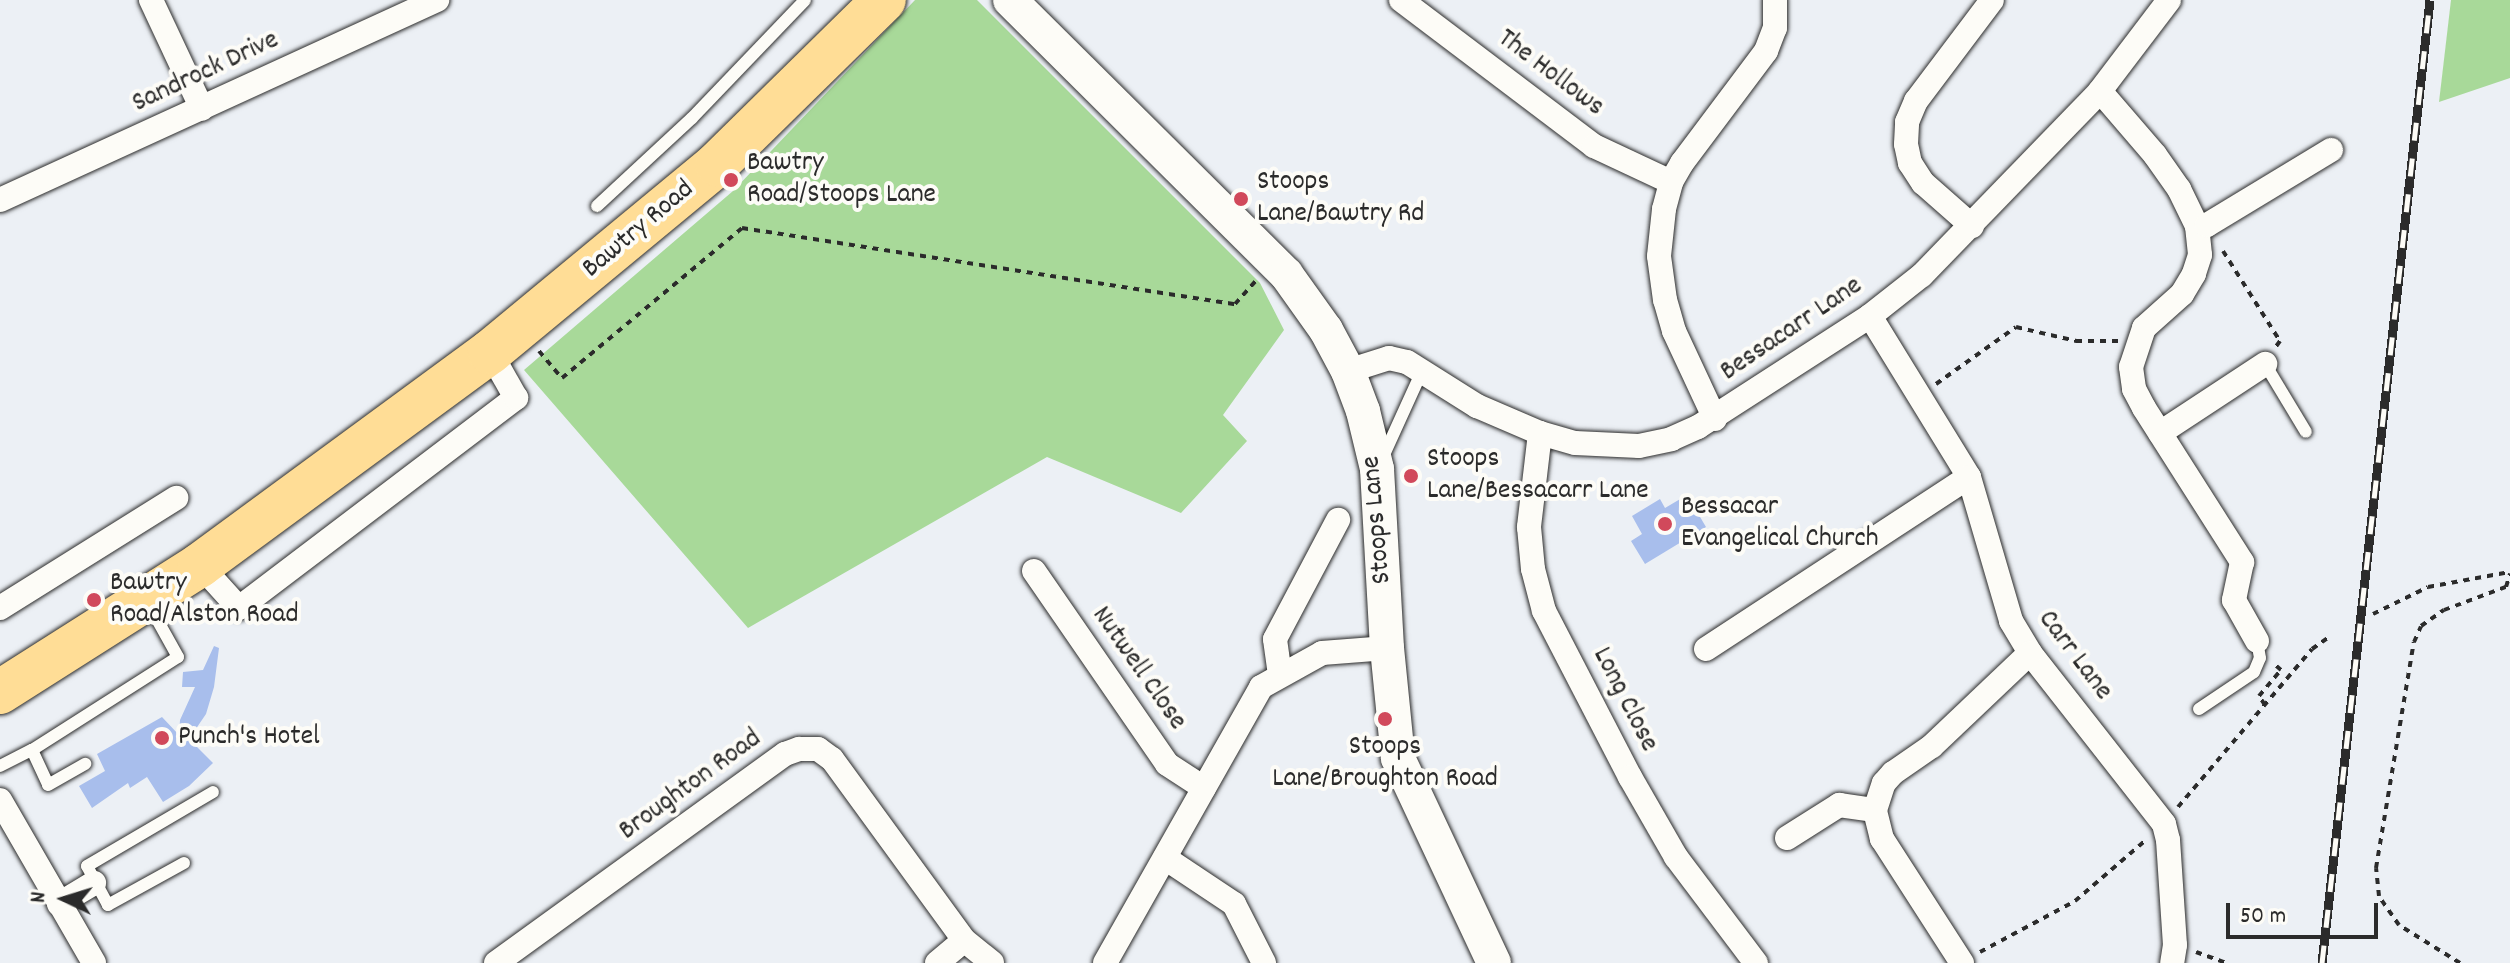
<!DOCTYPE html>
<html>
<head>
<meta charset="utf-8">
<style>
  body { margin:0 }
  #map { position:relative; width:2510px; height:963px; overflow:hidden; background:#ecf0f5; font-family:Dekko,sans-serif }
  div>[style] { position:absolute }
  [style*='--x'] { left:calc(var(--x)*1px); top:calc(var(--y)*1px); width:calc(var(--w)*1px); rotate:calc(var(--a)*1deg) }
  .green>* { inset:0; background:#a8d999 }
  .building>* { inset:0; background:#a8beec }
  .path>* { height:4px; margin-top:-2px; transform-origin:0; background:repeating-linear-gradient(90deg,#2b2b2b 0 6px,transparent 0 12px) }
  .roads { filter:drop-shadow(0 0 2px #2b2b2b) drop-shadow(0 0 2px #2b2b2b) }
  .lane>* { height:12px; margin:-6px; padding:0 6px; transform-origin:6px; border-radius:6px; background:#fdfcf7 }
  .street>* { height:24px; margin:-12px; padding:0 12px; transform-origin:12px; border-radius:12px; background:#fdfcf7 }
  .secondary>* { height:34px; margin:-17px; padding:0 17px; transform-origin:17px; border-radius:17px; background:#fdfcf7 }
  .highway>* { height:44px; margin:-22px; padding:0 22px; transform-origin:22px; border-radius:22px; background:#ffdd96 }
  .rail>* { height:9px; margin-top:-4.5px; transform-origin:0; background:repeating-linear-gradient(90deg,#fdfcf7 0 18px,#2b2b2b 0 36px); box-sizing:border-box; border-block:2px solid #2b2b2b }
  .dots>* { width:22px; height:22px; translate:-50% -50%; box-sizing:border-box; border:4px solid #fdfcf7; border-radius:50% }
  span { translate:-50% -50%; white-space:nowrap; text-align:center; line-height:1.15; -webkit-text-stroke:8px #fdfcf7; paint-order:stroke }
  .street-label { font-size:28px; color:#2b2b2b }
  .poi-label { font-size:28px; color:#2b2b2b }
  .left { translate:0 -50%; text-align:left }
  .north { position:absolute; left:24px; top:859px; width:80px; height:80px; -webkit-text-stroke:6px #fdfcf7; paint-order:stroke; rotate:274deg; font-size:22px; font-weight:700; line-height:32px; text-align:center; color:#2b2b2b }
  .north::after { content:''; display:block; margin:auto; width:28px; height:36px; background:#2b2b2b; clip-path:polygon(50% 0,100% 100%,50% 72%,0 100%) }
  .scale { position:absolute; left:2226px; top:903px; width:152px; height:36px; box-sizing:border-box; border:4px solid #2b2b2b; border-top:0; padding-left:10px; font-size:24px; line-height:28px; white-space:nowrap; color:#2b2b2b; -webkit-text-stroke:6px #fdfcf7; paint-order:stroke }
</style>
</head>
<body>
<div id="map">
  <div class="green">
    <i style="clip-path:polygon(915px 0,977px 0,1260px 283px,1284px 330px,1223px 415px,1247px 441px,1181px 513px,1047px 457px,748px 628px,524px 370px,733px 191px)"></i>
    <i style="clip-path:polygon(2451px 0,2510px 0,2510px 78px,2439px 102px)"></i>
  </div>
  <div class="building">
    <i style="clip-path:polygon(1687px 495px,1706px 527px,1645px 564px,1631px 541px,1642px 534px,1632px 516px,1660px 499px,1665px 508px)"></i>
    <i style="clip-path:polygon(214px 646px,219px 648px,214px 687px,206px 714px,189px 739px,213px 763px,189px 786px,163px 802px,147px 777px,130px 788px,128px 783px,92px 808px,79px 786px,105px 771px,97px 754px,162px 717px,179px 735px,180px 720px,195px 687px,182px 687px,183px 672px,203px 670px)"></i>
  </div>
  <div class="path">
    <i style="--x:2223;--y:251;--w:107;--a:57.7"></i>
    <i style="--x:2280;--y:341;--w:9;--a:126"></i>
    <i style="--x:539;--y:351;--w:35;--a:50"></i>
    <i style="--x:562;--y:378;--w:234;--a:-39.8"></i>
    <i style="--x:742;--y:228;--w:499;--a:8.8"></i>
    <i style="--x:1235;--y:304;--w:31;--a:-48"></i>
    <i style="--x:1936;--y:384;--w:98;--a:-35.5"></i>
    <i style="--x:2016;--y:327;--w:62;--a:13.1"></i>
    <i style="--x:2076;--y:341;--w:43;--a:0"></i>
    <i style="--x:2373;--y:614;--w:61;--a:-26.1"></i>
    <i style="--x:2428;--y:587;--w:83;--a:-10.4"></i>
    <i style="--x:2265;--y:705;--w:11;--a:-124"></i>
    <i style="--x:2259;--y:696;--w:34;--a:-50"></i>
    <i style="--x:2281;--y:670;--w:9;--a:-139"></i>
    <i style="--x:2178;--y:807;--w:207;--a:-49.7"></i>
    <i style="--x:2312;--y:649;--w:21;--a:-35"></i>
    <i style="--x:1980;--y:952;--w:108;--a:-28.2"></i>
    <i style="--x:2075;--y:901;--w:95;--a:-40.7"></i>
    <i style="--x:2196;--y:952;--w:32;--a:20"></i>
    <i style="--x:2460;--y:963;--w:72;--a:-148.1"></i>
    <i style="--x:2399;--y:925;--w:35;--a:-125"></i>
    <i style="--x:2379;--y:896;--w:28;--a:-96"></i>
    <i style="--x:2376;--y:868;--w:229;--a:-80.5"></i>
    <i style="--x:2414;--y:642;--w:17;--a:-66"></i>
    <i style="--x:2421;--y:626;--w:28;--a:-35"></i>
    <i style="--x:2444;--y:610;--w:66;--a:-20.4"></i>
    <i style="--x:2506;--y:587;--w:14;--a:-73"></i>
  </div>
  <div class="roads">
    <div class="lane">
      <i style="--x:597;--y:206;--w:129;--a:-42.8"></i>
      <i style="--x:692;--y:118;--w:163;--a:-46.2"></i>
      <i style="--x:2265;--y:364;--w:79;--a:58.9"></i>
      <i style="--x:1383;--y:457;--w:97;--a:-65.6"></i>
      <i style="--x:2199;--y:709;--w:66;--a:-33.9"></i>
      <i style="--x:2254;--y:672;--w:15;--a:-67"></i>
      <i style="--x:2260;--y:658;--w:17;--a:-100"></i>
      <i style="--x:32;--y:750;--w:38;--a:65"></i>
      <i style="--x:48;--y:785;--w:43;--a:-29.6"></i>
      <i style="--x:0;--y:766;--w:36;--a:-27"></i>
      <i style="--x:32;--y:750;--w:173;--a:-32.5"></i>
      <i style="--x:178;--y:657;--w:60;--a:-119.1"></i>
      <i style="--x:184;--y:863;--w:87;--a:151.1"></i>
      <i style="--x:108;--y:905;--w:44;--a:-118.3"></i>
      <i style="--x:87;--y:866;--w:146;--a:-30.4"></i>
    </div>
    <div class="street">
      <i style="--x:151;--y:0;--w:120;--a:64.9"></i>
      <i style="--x:1401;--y:0;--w:242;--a:37.1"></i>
      <i style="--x:1594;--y:146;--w:85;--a:25.1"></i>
      <i style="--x:2100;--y:91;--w:84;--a:49.3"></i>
      <i style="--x:2155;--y:155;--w:42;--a:54.8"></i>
      <i style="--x:2179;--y:189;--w:41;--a:64.1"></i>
      <i style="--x:2197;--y:226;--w:29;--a:84"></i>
      <i style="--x:2200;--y:255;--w:20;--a:108"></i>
      <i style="--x:2194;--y:274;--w:23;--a:121"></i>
      <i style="--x:2182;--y:294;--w:51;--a:138.2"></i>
      <i style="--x:2144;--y:328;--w:41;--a:108.4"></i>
      <i style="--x:2131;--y:367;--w:22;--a:82"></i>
      <i style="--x:2134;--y:389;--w:21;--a:62"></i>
      <i style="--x:2144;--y:408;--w:183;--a:57.5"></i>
      <i style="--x:2242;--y:562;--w:39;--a:102"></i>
      <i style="--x:2234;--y:600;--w:47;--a:60.7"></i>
      <i style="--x:0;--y:200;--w:481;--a:-24.6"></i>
      <i style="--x:1972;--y:226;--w:65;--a:-138.7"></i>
      <i style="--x:1923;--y:183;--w:24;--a:-123"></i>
      <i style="--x:1910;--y:163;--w:19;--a:-102"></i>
      <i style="--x:1906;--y:144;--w:22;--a:-87"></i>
      <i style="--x:1907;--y:122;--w:23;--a:-67"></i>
      <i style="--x:1916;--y:101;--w:126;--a:-53"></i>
      <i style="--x:2197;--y:226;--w:10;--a:-6"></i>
      <i style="--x:2207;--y:225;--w:145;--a:-31.2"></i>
      <i style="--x:1870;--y:316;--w:189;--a:58.4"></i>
      <i style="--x:1969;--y:477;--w:150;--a:73.7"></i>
      <i style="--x:2011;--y:621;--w:37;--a:59"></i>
      <i style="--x:2030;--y:653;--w:217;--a:51.9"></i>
      <i style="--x:2164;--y:824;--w:16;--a:76"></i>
      <i style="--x:2168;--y:840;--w:105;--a:86.2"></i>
      <i style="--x:2175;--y:945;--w:18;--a:99"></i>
      <i style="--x:1348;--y:371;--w:43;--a:-17.6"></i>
      <i style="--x:1389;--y:358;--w:18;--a:13"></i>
      <i style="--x:1407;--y:362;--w:83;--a:32.2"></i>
      <i style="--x:1477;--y:406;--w:69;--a:23.2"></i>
      <i style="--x:1540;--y:433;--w:36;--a:16"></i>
      <i style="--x:1575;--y:443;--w:64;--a:2.7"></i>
      <i style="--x:1639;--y:446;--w:33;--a:-12"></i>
      <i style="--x:1671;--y:439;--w:30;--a:-24"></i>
      <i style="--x:1698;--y:427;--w:205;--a:-32.8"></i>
      <i style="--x:1870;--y:316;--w:66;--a:-38.3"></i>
      <i style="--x:1922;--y:275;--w:256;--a:-45.9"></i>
      <i style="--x:2100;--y:91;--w:114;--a:-52.8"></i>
      <i style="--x:1715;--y:419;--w:97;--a:-115"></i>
      <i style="--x:1674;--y:331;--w:32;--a:-106"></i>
      <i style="--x:1665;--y:300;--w:44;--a:-97.8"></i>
      <i style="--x:1659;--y:256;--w:47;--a:-83.9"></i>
      <i style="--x:1664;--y:209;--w:28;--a:-75"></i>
      <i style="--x:1671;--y:182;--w:22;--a:-60"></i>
      <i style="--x:1682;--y:163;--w:140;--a:-53.1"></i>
      <i style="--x:1766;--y:51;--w:25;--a:-69"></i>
      <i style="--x:1775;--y:28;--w:28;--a:-90"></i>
      <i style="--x:1540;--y:433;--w:95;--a:96.7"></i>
      <i style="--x:1529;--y:527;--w:42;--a:84.6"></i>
      <i style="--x:1533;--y:569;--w:43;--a:75.3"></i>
      <i style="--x:1544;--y:611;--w:187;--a:62.6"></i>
      <i style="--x:1630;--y:777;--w:92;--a:60.1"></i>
      <i style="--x:1676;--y:857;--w:133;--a:53"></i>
      <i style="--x:2160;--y:433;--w:126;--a:-33.3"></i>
      <i style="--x:200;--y:565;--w:58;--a:47.8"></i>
      <i style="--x:239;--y:608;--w:348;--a:-37.2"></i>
      <i style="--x:516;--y:398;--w:53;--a:-119.5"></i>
      <i style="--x:1034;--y:571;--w:234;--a:55.4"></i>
      <i style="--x:1167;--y:764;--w:44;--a:33"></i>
      <i style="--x:0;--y:608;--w:208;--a:-32"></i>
      <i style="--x:1706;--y:649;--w:314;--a:-33.2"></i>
      <i style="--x:1280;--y:675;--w:36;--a:-98"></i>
      <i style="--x:1275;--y:639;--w:135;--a:-62.1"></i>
      <i style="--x:0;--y:800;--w:188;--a:60"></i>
      <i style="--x:1787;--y:838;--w:62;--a:-32.4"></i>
      <i style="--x:1839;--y:805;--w:36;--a:8"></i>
      <i style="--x:1165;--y:858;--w:83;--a:33.7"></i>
      <i style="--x:1234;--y:904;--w:66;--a:63"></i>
      <i style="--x:59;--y:904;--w:41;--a:-31"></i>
      <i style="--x:496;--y:963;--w:357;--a:-35.9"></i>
      <i style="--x:785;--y:754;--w:15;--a:-20"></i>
      <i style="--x:799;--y:749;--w:19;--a:0"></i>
      <i style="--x:818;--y:749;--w:17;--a:36"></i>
      <i style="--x:832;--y:759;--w:224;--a:53.9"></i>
      <i style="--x:964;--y:940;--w:36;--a:39"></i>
      <i style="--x:937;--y:963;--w:35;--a:-40"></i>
      <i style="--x:1105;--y:963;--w:317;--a:-60.5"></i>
      <i style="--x:1261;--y:687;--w:70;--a:-29.1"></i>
      <i style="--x:1322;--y:653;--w:65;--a:-4.4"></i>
      <i style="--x:1962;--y:963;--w:148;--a:-122.8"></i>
      <i style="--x:1882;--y:839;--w:30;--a:-104"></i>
      <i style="--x:1875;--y:810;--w:28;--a:-72"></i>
      <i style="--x:1884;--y:783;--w:13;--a:-48"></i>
      <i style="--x:1893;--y:773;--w:47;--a:-34.7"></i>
      <i style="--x:1932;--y:746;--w:135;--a:-43.5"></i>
    </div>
    <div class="secondary">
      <i style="--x:1010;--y:0;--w:389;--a:44.8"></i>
      <i style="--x:1286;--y:274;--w:69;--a:54.5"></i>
      <i style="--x:1326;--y:330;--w:47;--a:61.8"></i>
      <i style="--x:1348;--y:371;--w:43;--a:69.4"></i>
      <i style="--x:1363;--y:411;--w:60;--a:76.4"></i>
      <i style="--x:1377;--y:469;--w:179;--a:86.8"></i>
      <i style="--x:1387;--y:648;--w:111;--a:84.3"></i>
      <i style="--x:1398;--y:758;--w:226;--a:64.9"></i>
    </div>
    <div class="highway">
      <i style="--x:0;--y:692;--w:237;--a:-32.4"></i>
      <i style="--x:200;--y:565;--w:360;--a:-36.3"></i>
      <i style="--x:490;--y:352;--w:295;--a:-39.6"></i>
      <i style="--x:717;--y:164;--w:234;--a:-44.5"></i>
    </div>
  </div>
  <div class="rail">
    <i style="--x:2322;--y:963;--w:969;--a:-83.6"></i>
  </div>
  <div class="dots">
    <i style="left:731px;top:180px;background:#d1495b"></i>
    <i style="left:1241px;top:199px;background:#d1495b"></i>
    <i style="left:1411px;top:476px;background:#d1495b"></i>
    <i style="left:1665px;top:524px;background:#d1495b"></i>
    <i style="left:94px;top:600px;background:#d1495b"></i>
    <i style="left:1385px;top:719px;background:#d1495b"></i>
    <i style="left:162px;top:738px;background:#d1495b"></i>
  </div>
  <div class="street-label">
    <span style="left:206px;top:73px;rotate:-25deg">Sandrock Drive</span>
    <span style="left:1550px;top:74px;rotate:37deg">The Hollows</span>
    <span style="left:639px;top:230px;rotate:-40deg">Bawtry Road</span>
    <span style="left:1792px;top:330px;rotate:-34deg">Bessacarr Lane</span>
    <span style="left:1378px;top:520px;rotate:-95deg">Stoops Lane</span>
    <span style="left:2074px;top:656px;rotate:53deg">Carr Lane</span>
    <span style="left:1138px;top:669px;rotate:55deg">Nutwell Close</span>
    <span style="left:1624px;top:700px;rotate:63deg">Long Close</span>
    <span style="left:691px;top:786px;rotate:-36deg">Broughton Road</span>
  </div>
  <div class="poi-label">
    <span class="left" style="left:747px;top:180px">Bawtry<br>Road/Stoops Lane</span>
    <span class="left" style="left:1257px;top:199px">Stoops<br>Lane/Bawtry Rd</span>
    <span class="left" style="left:1427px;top:476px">Stoops<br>Lane/Bessacarr Lane</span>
    <span class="left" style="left:1681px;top:524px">Bessacar<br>Evangelical Church</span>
    <span class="left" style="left:110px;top:600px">Bawtry<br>Road/Alston Road</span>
    <span class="left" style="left:178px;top:738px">Punch's Hotel</span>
    <span style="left:1385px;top:764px">Stoops<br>Lane/Broughton Road</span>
  </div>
  <div class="north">N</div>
  <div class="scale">50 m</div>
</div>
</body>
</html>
